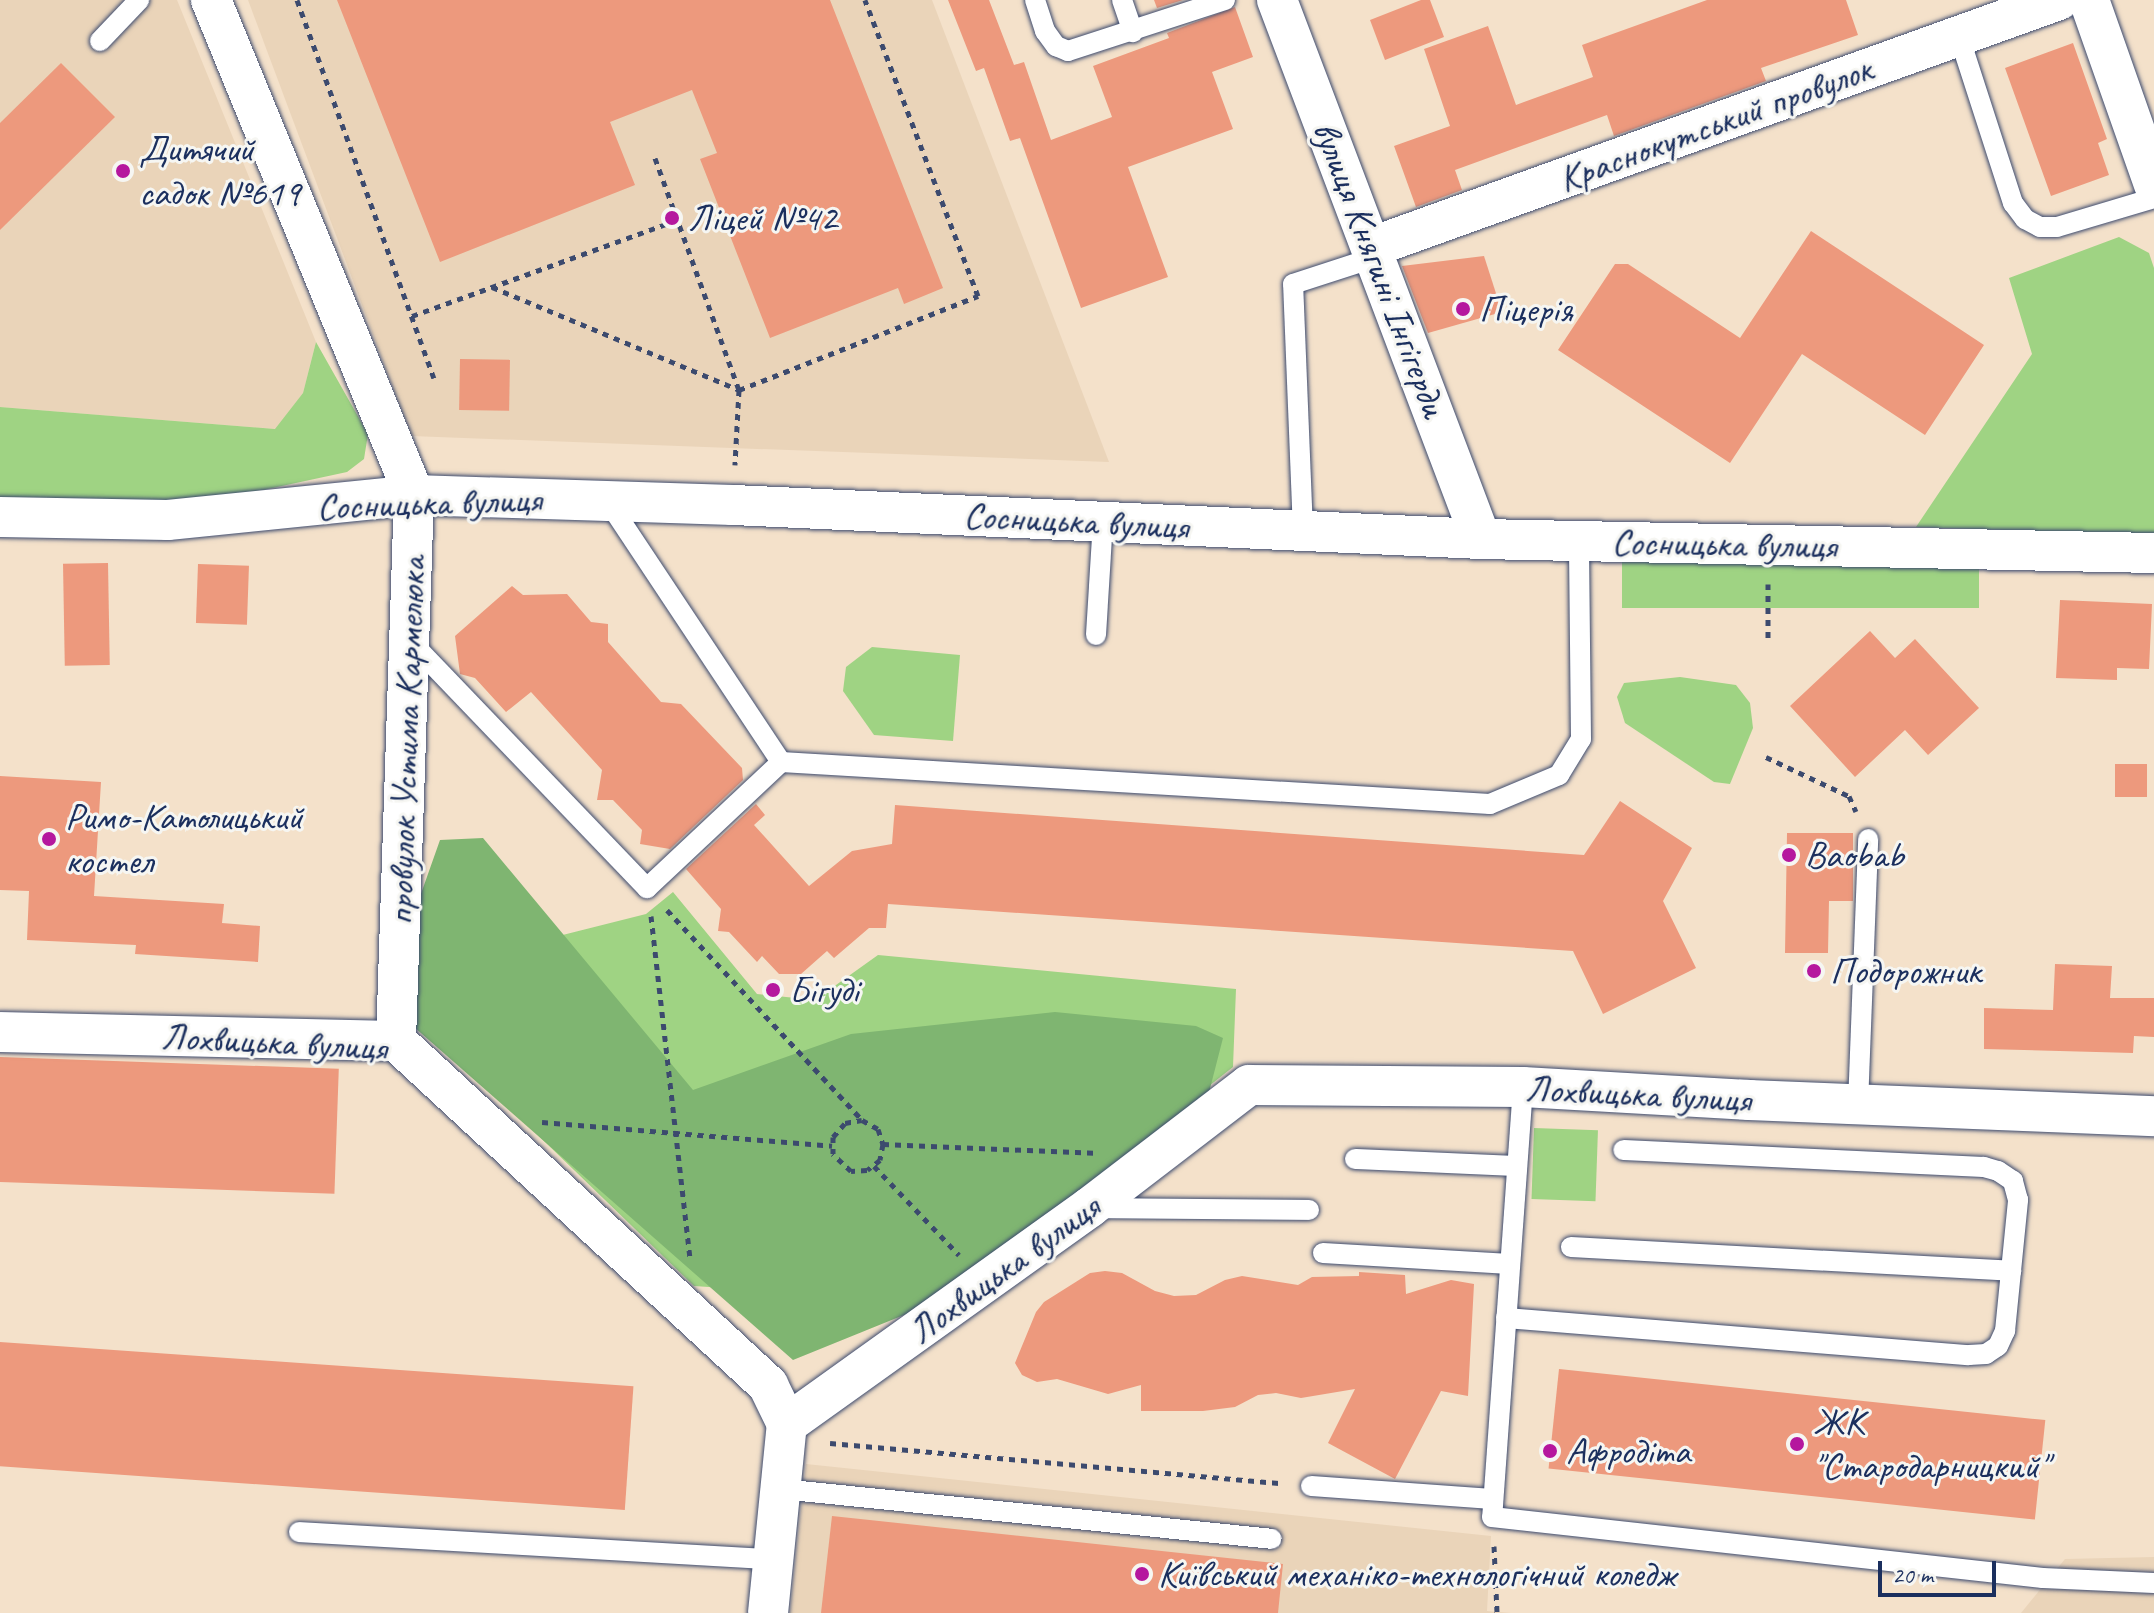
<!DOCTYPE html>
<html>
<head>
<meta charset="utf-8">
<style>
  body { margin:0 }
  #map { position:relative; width:2154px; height:1613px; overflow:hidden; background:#f4e1ca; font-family:Caveat,sans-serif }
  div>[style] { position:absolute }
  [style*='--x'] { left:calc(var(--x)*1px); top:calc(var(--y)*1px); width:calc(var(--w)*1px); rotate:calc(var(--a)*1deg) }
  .built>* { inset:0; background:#ead4b9 }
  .green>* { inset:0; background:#9fd383; transform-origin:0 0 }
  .forest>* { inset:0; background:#7fb571 }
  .building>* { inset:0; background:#ed997d; transform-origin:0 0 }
  .path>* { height:5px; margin-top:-2.5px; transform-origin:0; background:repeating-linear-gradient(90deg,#3c4a6e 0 6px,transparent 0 12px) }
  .roads { filter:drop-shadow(0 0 2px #3c4a6e) drop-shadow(0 0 2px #3c4a6e) }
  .lane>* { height:20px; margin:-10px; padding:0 10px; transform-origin:10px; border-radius:10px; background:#fff }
  .street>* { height:40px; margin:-20px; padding:0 20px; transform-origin:20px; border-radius:20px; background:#fff }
  .dots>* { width:22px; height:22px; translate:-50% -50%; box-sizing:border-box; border:4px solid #f6f6f2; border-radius:50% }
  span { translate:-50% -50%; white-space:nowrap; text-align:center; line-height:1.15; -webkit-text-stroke:6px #f6f6f2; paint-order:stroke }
  .street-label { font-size:38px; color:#1b2f5e }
  .poi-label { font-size:38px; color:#1b2f5e }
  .left { translate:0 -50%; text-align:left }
  .scale { position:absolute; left:1878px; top:1561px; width:118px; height:36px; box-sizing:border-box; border:4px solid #1b2f5e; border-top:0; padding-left:10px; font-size:24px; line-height:28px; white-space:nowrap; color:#1b2f5e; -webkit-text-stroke:6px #f6f6f2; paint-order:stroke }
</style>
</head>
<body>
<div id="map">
  <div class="built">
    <i style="clip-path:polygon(0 0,177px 0,316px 342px,303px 393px,276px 429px,0 407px)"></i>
    <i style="clip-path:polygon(248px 0,932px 0,1109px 462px,411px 436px)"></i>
    <i style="clip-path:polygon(806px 1464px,1491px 1536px,1487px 1611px,1511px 1613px,790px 1613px)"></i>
    <i style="clip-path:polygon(2154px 1557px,2154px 1613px,2021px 1613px,2065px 1559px)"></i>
  </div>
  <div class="green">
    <i style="clip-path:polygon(2119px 237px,2149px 253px,2154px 268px,2154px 535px,1916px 527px,2032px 354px,2009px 278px)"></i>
    <i style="clip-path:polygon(316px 342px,368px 434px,364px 459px,347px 472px,222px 499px,127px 504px,0 500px,0 407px,275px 429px,303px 393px)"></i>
    <i style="left:1622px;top:553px;width:357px;height:55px"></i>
    <i style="clip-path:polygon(872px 647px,960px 655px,953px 741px,874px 735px,843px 691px,846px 667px)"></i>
    <i style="clip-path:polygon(1680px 677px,1736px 685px,1750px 703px,1753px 728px,1730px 784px,1714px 782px,1625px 723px,1617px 697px,1624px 683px)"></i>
    <i style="clip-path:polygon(673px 892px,757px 994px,815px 1000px,878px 955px,1236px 989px,1233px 1067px,936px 1302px,694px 1286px,482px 1081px,416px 972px,646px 914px)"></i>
    <i style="left:1534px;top:1128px;width:64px;height:71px;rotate:2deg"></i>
  </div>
  <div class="forest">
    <i style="clip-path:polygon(483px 838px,693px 1090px,851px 1034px,1055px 1012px,1196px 1026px,1223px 1038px,1205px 1108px,936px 1302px,793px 1360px,414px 1027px,417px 905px,440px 840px)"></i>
  </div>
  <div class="building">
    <i style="clip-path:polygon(337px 0,830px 0,943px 288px,904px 304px,898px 288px,770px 338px,700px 159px,717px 153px,692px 90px,610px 122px,635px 185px,440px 262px)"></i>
    <i style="clip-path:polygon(948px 0,989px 0,1014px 65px,1024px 62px,1051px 140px,1112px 117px,1093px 66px,1169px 38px,1167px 33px,1235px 7px,1253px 57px,1212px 72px,1233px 129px,1128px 167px,1168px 277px,1081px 308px,1020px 138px,1010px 141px,984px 68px,976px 71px)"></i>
    <i style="clip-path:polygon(1154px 0,1183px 0,1157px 8px)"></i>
    <i style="clip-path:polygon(1421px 0,1430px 0,1444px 37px,1385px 60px,1370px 20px)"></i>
    <i style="clip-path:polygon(1707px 0,1846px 0,1858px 35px,1761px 68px,1766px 81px,1614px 136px,1607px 115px,1455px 170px,1462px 190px,1416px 207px,1394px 146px,1450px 126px,1424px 49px,1488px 26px,1516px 105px,1593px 77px,1582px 45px)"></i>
    <i style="clip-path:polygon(2073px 43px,2107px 139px,2098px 143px,2109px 175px,2051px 196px,2005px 68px)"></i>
    <i style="clip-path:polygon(61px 63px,115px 117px,0 230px,0 123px)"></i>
    <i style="clip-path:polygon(1811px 231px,1984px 345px,1925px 435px,1802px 354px,1730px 463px,1558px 350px,1615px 264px,1628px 264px,1740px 338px)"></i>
    <i style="clip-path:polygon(1484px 256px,1502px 312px,1428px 333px,1402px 266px)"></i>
    <i style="left:460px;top:359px;width:50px;height:51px;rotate:1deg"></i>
    <i style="left:108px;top:563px;width:102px;height:45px;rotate:89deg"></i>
    <i style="left:198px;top:564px;width:51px;height:59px;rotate:2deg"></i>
    <i style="clip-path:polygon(512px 586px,523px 595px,567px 594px,591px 622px,608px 624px,608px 642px,661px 702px,681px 704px,742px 768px,743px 780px,670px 849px,640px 844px,642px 830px,613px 800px,597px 800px,602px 770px,531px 692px,506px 712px,475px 678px,460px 674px,455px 636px)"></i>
    <i style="clip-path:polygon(2060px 600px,2152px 604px,2149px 669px,2117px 668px,2117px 680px,2056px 678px)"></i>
    <i style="clip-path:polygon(1870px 631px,1895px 658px,1915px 639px,1979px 708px,1928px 755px,1905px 730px,1855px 777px,1790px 706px)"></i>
    <i style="left:2115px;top:764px;width:32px;height:33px"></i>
    <i style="clip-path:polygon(0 776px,101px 782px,94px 896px,224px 904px,222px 923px,260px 926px,258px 962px,135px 954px,136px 945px,27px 940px,29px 891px,0 890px)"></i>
    <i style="clip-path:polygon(1620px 801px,1692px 848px,1663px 901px,1696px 968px,1603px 1014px,1573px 951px,888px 904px,886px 928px,869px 928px,834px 958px,827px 951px,801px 974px,779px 974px,762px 956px,757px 962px,729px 932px,718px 931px,721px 909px,686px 869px,756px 804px,765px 815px,754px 825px,809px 886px,852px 851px,892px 844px,895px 805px,1584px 855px)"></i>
    <i style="clip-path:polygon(1787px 833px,1853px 833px,1853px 901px,1829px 901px,1828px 953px,1785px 953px)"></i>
    <i style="clip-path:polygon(2055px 964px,2112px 966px,2110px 998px,2154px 998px,2154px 1037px,2134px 1036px,2133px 1053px,1984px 1049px,1984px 1008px,2053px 1010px)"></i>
    <i style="left:0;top:1057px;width:339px;height:125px;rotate:2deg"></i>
    <i style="clip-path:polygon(1105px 1271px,1122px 1273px,1155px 1291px,1174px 1296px,1196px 1295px,1225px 1280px,1242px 1276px,1298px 1285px,1312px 1277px,1359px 1276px,1359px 1272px,1405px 1275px,1406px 1294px,1451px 1280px,1474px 1284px,1468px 1396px,1441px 1391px,1395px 1479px,1328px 1443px,1355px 1389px,1301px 1398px,1276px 1393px,1258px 1395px,1235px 1407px,1203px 1411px,1141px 1411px,1141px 1385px,1108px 1394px,1057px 1379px,1037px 1382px,1022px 1375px,1015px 1363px,1036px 1312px,1044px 1302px,1090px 1273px)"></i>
    <i style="left:0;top:1342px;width:635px;height:124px;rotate:4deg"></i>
    <i style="left:1559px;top:1369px;width:489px;height:100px;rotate:6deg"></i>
    <i style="clip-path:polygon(832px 1516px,1283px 1564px,1278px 1613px,821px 1613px)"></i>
  </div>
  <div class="path">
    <i style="--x:297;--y:0;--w:402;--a:70.1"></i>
    <i style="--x:655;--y:158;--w:247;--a:70.1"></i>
    <i style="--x:739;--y:390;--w:75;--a:93.1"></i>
    <i style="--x:492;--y:287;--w:268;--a:22.6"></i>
    <i style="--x:739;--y:390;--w:257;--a:-21.5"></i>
    <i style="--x:978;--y:296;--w:317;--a:-110.9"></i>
    <i style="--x:412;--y:316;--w:282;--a:-19.9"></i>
    <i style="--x:1768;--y:584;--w:59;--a:90"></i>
    <i style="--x:1766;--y:757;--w:92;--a:25.2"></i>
    <i style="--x:1849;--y:796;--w:17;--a:66"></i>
    <i style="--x:667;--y:910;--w:287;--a:47.1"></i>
    <i style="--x:862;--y:1120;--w:18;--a:29"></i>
    <i style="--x:878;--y:1129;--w:16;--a:72"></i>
    <i style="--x:883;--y:1144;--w:16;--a:101"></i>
    <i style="--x:880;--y:1160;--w:16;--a:142"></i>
    <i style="--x:867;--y:1170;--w:16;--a:176"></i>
    <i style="--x:851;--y:1171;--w:25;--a:-137"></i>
    <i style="--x:833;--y:1154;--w:17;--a:-90"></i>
    <i style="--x:833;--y:1137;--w:18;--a:-49"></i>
    <i style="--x:845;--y:1123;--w:17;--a:-10"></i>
    <i style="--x:651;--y:916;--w:345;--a:83.5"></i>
    <i style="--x:542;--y:1122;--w:291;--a:4.7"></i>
    <i style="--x:883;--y:1144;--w:211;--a:2.4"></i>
    <i style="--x:874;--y:1166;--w:123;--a:46.3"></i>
    <i style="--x:830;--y:1443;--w:454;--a:5.1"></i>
    <i style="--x:1494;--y:1546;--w:67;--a:87.4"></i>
  </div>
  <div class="roads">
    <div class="lane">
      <i style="--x:1035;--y:0;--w:33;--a:72"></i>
      <i style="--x:1045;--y:31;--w:19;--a:54"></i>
      <i style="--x:1056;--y:46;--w:13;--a:23"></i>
      <i style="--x:1068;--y:51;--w:165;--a:-18"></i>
      <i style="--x:1122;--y:0;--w:34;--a:71"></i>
      <i style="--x:1959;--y:36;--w:176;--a:72.1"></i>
      <i style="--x:2013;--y:203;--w:20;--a:53"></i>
      <i style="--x:2025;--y:219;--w:17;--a:28"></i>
      <i style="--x:2040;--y:227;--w:17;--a:0"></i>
      <i style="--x:2057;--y:227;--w:101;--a:-16.6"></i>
      <i style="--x:100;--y:41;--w:57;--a:-46.4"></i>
      <i style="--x:607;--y:500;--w:315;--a:56.4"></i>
      <i style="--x:781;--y:762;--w:710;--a:3.39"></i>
      <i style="--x:1490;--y:804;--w:75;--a:-22.8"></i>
      <i style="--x:1559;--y:775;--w:42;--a:-58.6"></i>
      <i style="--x:1581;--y:739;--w:197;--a:-90.6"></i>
      <i style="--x:1303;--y:531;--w:247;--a:-92.3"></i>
      <i style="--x:1293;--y:284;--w:87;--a:-18"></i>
      <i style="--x:1096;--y:635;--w:113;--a:-86.5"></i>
      <i style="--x:411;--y:642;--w:341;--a:46.2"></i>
      <i style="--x:647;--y:888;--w:184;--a:-43.2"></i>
      <i style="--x:1523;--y:1087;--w:431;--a:94.1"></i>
      <i style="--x:1492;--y:1517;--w:554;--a:6.32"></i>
      <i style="--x:2043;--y:1578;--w:111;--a:2.6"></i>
      <i style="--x:1858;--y:1105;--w:266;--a:-87.8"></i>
      <i style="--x:1355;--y:1159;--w:162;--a:2.5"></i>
      <i style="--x:1094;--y:1208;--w:215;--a:0.5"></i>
      <i style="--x:1571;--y:1247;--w:441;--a:3.1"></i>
      <i style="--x:1323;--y:1253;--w:187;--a:3.4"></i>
      <i style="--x:1506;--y:1318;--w:464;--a:4.6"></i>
      <i style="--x:1969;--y:1355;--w:17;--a:-3"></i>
      <i style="--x:1986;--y:1354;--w:14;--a:-34"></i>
      <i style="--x:1998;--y:1346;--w:17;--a:-65"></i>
      <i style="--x:2005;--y:1331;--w:132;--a:-84.3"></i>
      <i style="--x:2018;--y:1200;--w:20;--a:-105"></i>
      <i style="--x:2013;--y:1181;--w:18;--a:-146"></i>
      <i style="--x:1998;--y:1171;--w:15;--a:-164"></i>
      <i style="--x:1984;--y:1167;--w:361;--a:-177.3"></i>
      <i style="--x:1311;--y:1486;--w:182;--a:4.1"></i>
      <i style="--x:781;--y:1489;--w:493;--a:5.8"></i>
      <i style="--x:299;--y:1532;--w:475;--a:3.3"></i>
    </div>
    <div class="street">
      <i style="--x:211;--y:0;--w:535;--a:67.7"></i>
      <i style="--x:414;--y:495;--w:546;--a:91.89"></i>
      <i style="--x:1277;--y:0;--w:576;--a:69.27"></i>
      <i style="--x:2089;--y:0;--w:196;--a:70.6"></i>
      <i style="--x:1372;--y:247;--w:730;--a:-19.78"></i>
      <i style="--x:0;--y:517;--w:168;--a:1"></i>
      <i style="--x:168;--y:520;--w:247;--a:-5.8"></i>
      <i style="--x:414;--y:495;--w:319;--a:1.8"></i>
      <i style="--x:733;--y:505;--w:749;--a:2.6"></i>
      <i style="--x:1481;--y:539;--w:673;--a:1.19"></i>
      <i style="--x:0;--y:1032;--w:396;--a:1.3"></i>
      <i style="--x:396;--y:1041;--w:507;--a:42.76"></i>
      <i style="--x:768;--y:1385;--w:43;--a:64"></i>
      <i style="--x:787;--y:1424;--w:373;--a:-35.6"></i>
      <i style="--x:1090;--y:1207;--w:200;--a:-37.5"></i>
      <i style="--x:1249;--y:1085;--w:274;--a:0.4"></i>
      <i style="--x:1523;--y:1087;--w:227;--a:3.3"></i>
      <i style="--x:1750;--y:1100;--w:404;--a:2.3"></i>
      <i style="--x:768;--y:1613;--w:190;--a:-84.3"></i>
    </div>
  </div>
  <div class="dots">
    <i style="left:123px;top:171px;background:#b5179e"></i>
    <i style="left:672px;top:218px;background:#b5179e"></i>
    <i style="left:1463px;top:309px;background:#b5179e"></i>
    <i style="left:49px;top:839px;background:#b5179e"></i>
    <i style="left:1789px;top:855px;background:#b5179e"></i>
    <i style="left:1814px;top:971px;background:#b5179e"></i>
    <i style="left:773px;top:990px;background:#b5179e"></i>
    <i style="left:1797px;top:1444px;background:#b5179e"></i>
    <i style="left:1550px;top:1451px;background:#b5179e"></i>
    <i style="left:1142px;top:1574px;background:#b5179e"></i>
  </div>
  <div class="street-label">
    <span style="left:1715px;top:124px;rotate:-20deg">Краснокутський провулок</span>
    <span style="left:1380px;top:269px;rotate:69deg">вулиця Княгині Інгігерди</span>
    <span style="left:429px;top:503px;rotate:-2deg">Сосницька вулиця</span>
    <span style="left:1076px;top:521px;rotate:3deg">Сосницька вулиця</span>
    <span style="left:1724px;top:544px;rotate:1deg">Сосницька вулиця</span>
    <span style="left:406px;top:741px;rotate:-88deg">провулок Устима Кармелюка</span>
    <span style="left:274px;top:1042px;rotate:3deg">Лохвицька вулиця</span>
    <span style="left:1638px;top:1094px;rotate:3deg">Лохвицька вулиця</span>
    <span style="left:1004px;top:1269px;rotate:-36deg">Лохвицька вулиця</span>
  </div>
  <div class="poi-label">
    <span class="left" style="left:139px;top:171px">Дитячий<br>садок №619</span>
    <span class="left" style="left:688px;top:218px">Ліцей №42</span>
    <span class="left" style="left:1479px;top:309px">Піцерія</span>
    <span class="left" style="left:65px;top:839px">Римо-Католицький<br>костел</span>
    <span class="left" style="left:1805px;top:855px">Baobab</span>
    <span class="left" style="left:1830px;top:971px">Подорожник</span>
    <span class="left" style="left:789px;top:990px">Бігуді</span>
    <span class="left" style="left:1813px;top:1444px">ЖК<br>"Стародарницкий"</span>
    <span class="left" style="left:1566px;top:1451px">Афродіта</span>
    <span class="left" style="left:1158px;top:1574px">Київський механіко-технологічний коледж</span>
  </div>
  <div class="scale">20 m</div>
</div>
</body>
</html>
